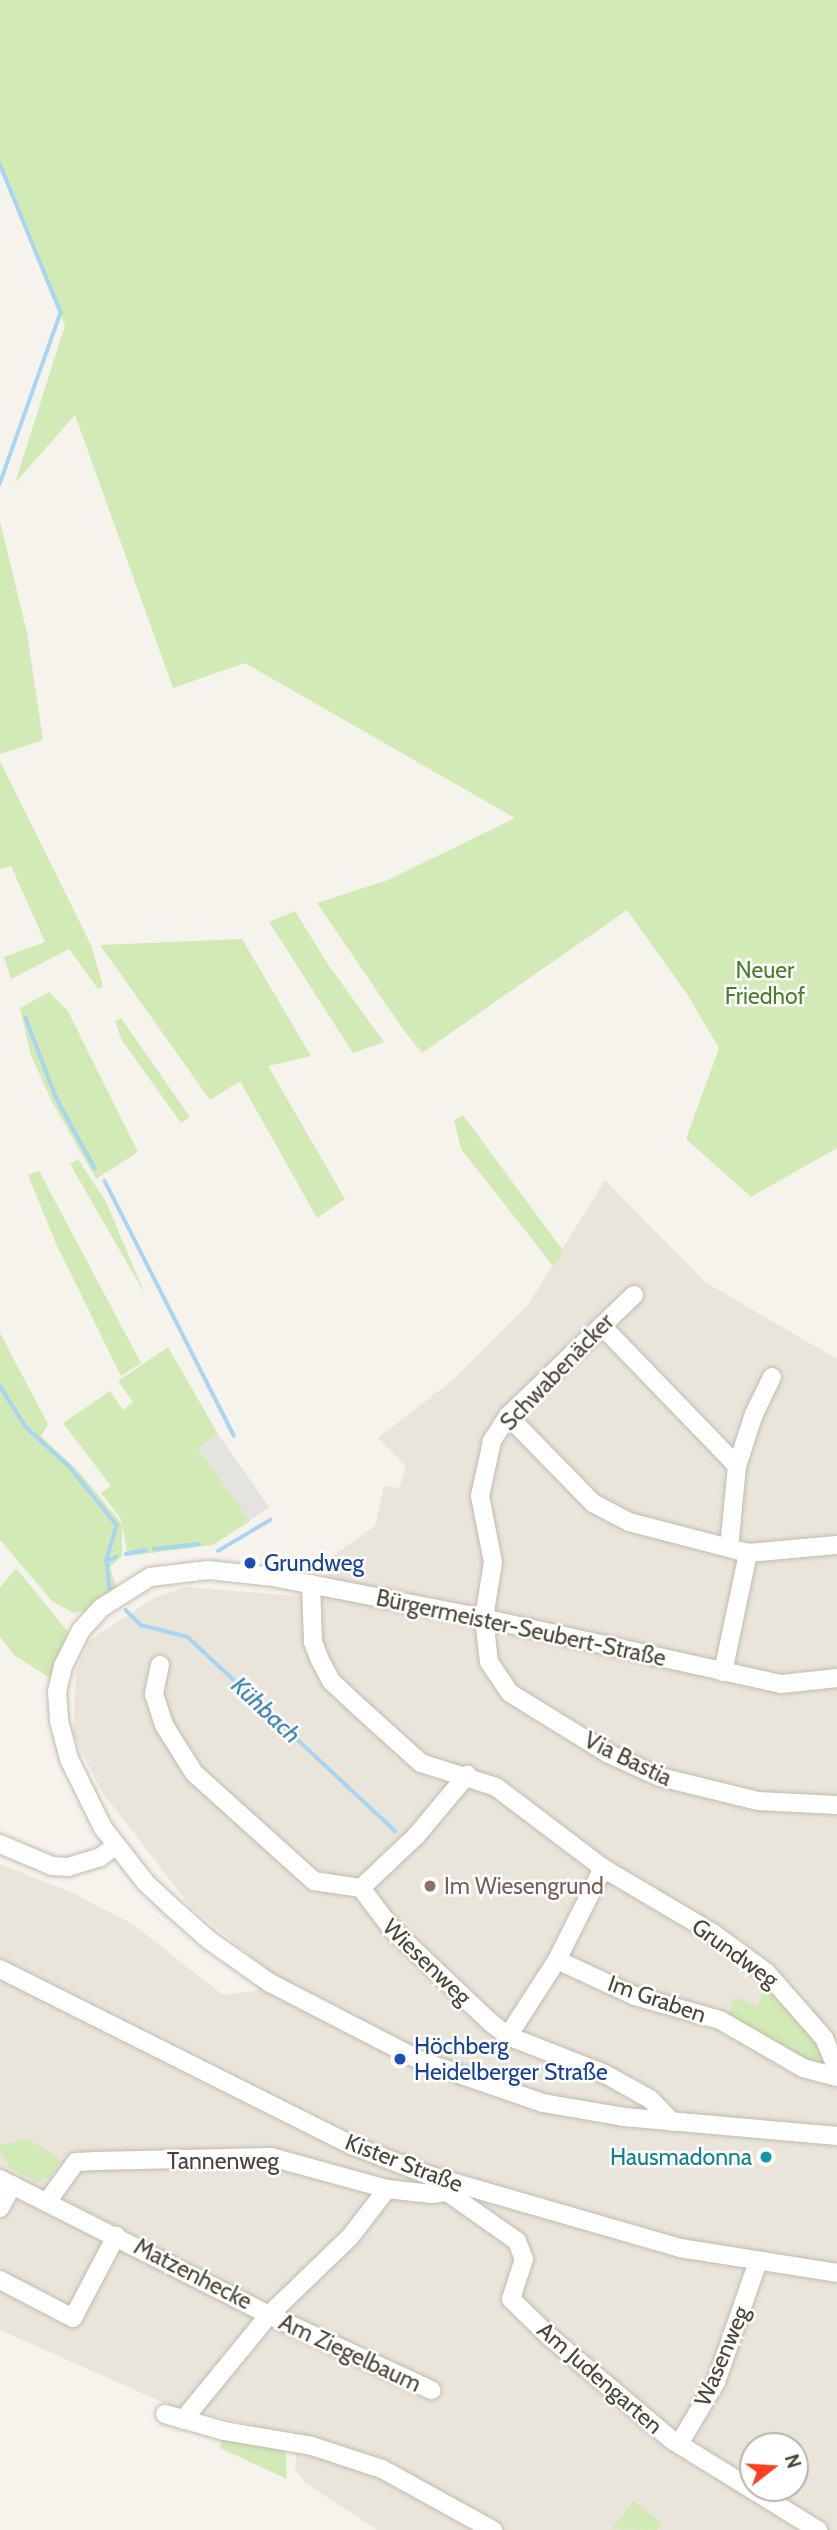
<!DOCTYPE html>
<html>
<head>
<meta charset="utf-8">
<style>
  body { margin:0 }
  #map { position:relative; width:837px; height:2530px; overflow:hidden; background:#f6f3ec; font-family:Cabin,sans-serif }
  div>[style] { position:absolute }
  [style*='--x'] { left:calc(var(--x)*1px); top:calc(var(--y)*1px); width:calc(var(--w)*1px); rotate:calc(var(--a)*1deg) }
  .residential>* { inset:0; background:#eae5da }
  .green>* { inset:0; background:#d2eab5 }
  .parking>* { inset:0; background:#e5e3e0; transform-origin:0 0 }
  .stream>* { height:3.5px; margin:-1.75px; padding:0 1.75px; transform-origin:1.75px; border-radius:1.75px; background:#a9d4f2 }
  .roads { filter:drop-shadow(0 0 2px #c2bbae) drop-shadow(0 0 2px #c2bbae) }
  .minor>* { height:18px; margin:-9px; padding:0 9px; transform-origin:9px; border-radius:9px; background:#fff }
  .dots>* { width:19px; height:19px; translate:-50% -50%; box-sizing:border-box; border:4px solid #fff; border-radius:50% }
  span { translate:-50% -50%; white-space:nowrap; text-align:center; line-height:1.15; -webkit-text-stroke:5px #fff; paint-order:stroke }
  .park-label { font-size:23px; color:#4a7f2a }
  .street-label { font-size:23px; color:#4b4439 }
  .transit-label { font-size:23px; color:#164399 }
  .left { translate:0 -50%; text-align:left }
  .education-label { font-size:23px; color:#785e54 }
  .culture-label { font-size:23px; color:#0d838f }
  .right { translate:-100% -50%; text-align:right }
  .water-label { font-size:24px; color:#2e7ab2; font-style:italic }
  .north { position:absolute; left:739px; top:2432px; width:70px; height:70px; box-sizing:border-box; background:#fff; border:2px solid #b7b4b0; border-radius:50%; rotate:73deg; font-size:19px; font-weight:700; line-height:28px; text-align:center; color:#4b4439 }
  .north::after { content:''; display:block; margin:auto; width:24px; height:32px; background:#fc3f1d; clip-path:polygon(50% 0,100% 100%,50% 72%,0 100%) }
</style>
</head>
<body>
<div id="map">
  <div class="residential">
    <i style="clip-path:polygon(evenodd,605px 1180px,705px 1282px,837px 1359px,837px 2530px,377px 2530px,304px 2482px,295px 2469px,298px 2436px,171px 2406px,0 2330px,0 1864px,73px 1893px,134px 1925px,223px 1995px,256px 1991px,268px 1970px,191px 1907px,102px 1792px,73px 1734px,76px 1670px,90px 1640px,156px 1597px,186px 1587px,323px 1598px,328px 1559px,375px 1526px,384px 1486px,399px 1488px,406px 1467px,378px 1438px,454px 1379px,528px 1305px,605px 1180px,753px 2446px,795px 2446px,795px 2488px,753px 2488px,753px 2446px)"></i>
  </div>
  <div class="green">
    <i style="clip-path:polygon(0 0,837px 0,837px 1148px,751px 1197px,686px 1139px,719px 1048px,687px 994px,627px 910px,422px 1053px,405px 1032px,317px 903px,388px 880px,515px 818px,245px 663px,173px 688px,75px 415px,15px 483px,65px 325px,0 164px)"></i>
    <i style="clip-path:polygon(0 521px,27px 633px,43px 740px,0 754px)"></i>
    <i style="clip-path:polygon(0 761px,91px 945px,103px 986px,98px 989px,69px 949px,11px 979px,4px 957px,45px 942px,11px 866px,0 869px)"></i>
    <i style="clip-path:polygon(295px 911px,327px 963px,384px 1042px,353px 1053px,269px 922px)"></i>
    <i style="clip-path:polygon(242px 939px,311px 1056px,268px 1066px,345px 1199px,317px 1218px,240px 1081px,210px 1100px,100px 945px)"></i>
    <i style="clip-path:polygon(49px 992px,68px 1011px,138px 1152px,96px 1179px,51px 1100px,31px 1055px,20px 1008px)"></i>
    <i style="clip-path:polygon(121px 1018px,190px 1117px,181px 1123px,121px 1039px,115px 1021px)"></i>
    <i style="clip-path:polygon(463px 1115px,564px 1252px,554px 1267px,461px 1149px,454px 1120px)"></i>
    <i style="clip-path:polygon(78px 1159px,106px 1202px,145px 1294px,70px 1164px)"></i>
    <i style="clip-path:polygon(39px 1171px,141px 1363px,121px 1376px,57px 1246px,28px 1175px)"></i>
    <i style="clip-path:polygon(0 1333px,48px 1424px,41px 1436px,80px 1473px,122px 1524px,122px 1556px,110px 1567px,116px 1587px,90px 1610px,74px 1613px,53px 1602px,0 1540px)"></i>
    <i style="clip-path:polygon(168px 1347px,218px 1434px,198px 1448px,250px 1521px,213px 1545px,128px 1556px,121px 1519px,101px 1493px,111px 1486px,63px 1423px,110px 1391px,123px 1410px,133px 1402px,118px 1381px)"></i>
    <i style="clip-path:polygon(16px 1568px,68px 1632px,50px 1678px,14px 1655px,0 1637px,0 1588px)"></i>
    <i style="clip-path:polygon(766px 1981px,798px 2011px,827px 2060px,825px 2067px,819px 2070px,728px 2016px,735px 1997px,758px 2007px)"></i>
    <i style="clip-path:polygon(28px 2139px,61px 2160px,51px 2176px,37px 2182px,11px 2169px,0 2150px,0 2145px)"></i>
    <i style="clip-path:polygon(224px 2431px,285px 2442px,287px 2479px,220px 2448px)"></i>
    <i style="clip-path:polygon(633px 2501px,662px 2523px,657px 2530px,612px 2529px)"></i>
  </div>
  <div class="parking">
    <i style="left:218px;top:1434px;width:89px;height:24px;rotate:55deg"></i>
  </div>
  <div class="stream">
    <i style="--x:0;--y:164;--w:161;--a:67.7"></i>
    <i style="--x:61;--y:313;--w:182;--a:109.6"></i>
    <i style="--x:26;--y:1018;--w:87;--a:69.1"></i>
    <i style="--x:57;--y:1099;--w:79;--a:61.2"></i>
    <i style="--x:105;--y:1181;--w:285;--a:63.1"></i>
    <i style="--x:0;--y:1386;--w:49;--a:57.6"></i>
    <i style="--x:26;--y:1427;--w:59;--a:42.3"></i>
    <i style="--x:70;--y:1467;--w:75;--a:51"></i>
    <i style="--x:117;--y:1525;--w:37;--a:106"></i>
    <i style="--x:107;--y:1561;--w:28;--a:84"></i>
    <i style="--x:154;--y:1549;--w:45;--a:-6.3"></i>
    <i style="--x:218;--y:1551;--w:61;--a:-30.8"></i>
    <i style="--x:126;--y:1554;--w:20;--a:-11"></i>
    <i style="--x:107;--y:1561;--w:10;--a:-24"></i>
    <i style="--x:126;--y:1610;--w:21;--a:45"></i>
    <i style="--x:141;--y:1625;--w:49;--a:14.3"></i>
    <i style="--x:188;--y:1637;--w:284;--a:43.1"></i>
  </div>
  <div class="roads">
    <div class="minor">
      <i style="--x:634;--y:1295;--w:175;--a:136.2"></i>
      <i style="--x:508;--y:1416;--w:30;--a:123"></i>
      <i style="--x:492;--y:1441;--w:56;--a:102.3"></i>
      <i style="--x:480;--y:1496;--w:67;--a:78.9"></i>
      <i style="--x:493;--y:1562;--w:57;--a:99.1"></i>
      <i style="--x:484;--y:1618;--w:44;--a:83.5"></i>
      <i style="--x:489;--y:1662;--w:37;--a:56"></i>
      <i style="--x:510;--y:1693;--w:114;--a:31.7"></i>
      <i style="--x:607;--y:1753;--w:58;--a:24.4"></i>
      <i style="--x:660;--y:1777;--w:101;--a:13.8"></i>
      <i style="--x:758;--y:1801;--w:79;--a:2.9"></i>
      <i style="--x:602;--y:1326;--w:194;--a:46"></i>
      <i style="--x:508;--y:1416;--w:122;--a:45.7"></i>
      <i style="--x:593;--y:1503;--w:41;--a:27.8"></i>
      <i style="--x:629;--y:1522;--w:123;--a:14.6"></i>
      <i style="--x:748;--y:1553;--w:89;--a:-5.1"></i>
      <i style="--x:729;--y:1548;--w:82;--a:-84.4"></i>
      <i style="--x:737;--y:1466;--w:55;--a:-71.9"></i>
      <i style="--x:754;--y:1414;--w:41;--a:-64.1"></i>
      <i style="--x:311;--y:1584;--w:58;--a:88"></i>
      <i style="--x:313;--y:1642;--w:19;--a:69"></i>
      <i style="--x:320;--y:1660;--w:24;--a:62"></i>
      <i style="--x:331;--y:1681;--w:41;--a:43"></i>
      <i style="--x:361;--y:1709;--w:81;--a:42"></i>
      <i style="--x:421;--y:1763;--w:79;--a:17.7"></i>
      <i style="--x:496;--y:1787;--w:134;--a:37.1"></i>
      <i style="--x:603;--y:1868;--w:129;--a:30.7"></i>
      <i style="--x:714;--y:1934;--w:64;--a:36.2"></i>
      <i style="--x:766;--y:1972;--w:88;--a:48.7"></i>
      <i style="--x:824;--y:2038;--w:33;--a:67"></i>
      <i style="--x:160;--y:1665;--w:30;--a:102"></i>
      <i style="--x:154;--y:1694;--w:33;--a:72"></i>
      <i style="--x:164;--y:1725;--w:57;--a:58"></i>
      <i style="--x:194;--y:1773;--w:161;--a:42"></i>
      <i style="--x:314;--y:1881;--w:48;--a:8.5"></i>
      <i style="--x:723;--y:1672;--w:122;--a:-78.1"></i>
      <i style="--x:837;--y:1678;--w:56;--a:173.9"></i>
      <i style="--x:781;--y:1684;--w:304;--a:-167.5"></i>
      <i style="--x:484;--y:1618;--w:214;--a:-169"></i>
      <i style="--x:274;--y:1577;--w:66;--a:-173.9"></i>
      <i style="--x:208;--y:1570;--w:58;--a:173.1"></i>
      <i style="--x:150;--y:1577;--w:58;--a:147.7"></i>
      <i style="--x:101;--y:1608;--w:30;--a:132"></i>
      <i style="--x:81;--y:1630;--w:40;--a:116.6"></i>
      <i style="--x:63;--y:1666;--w:26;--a:103"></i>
      <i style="--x:57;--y:1691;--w:30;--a:86"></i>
      <i style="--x:59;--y:1721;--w:39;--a:75"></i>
      <i style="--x:69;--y:1759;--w:77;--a:63.8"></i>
      <i style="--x:103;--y:1828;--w:70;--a:52"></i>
      <i style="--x:146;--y:1883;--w:38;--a:43"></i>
      <i style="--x:174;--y:1909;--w:47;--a:41.5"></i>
      <i style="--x:209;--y:1940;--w:75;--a:35.2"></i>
      <i style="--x:270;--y:1983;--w:170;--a:27.3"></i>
      <i style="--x:421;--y:2061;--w:129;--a:19"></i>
      <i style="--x:543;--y:2103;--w:82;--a:9.8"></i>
      <i style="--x:624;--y:2117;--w:214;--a:5.1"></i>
      <i style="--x:0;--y:1844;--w:56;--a:22.9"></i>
      <i style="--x:52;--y:1866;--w:16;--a:4"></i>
      <i style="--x:68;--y:1867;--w:34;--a:-17"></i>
      <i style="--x:100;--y:1857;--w:19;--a:-35"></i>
      <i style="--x:361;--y:1888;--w:51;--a:52.9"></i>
      <i style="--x:392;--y:1929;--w:137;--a:43.5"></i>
      <i style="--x:491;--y:2023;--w:21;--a:37"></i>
      <i style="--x:508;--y:2036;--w:104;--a:21.4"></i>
      <i style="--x:605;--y:2074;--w:51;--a:29.1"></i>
      <i style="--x:650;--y:2099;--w:32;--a:46"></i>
      <i style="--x:361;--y:1888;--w:76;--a:-43.4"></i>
      <i style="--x:416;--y:1836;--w:80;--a:-50.1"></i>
      <i style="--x:557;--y:1960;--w:86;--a:24.8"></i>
      <i style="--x:635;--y:1996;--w:88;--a:15.8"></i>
      <i style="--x:720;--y:2020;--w:96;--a:30"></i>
      <i style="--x:803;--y:2068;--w:35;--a:15"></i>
      <i style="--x:0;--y:1969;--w:396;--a:26.6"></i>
      <i style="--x:354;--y:2146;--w:83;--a:21.3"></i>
      <i style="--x:431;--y:2176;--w:259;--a:16.1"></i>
      <i style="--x:680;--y:2248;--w:159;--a:9"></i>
      <i style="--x:508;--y:2036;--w:90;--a:-57.2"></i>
      <i style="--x:557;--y:1960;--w:103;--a:-63.4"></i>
      <i style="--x:0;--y:2179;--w:301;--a:26.8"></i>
      <i style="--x:269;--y:2315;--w:179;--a:24.8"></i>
      <i style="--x:447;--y:2192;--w:85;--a:35"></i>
      <i style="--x:517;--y:2241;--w:19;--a:69"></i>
      <i style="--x:524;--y:2259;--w:42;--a:108"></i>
      <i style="--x:511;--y:2299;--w:54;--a:44.3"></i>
      <i style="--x:550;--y:2337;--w:160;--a:40.2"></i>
      <i style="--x:672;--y:2440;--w:172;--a:31.7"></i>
      <i style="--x:47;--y:2202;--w:49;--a:-54.1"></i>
      <i style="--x:76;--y:2162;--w:20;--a:-3"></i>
      <i style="--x:96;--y:2161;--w:175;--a:-1.3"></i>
      <i style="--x:271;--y:2157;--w:120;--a:15.4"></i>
      <i style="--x:387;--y:2189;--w:45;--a:6.3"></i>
      <i style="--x:432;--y:2194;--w:15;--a:-8"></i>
      <i style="--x:447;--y:2192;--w:11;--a:-68"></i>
      <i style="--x:0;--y:2208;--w:26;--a:-61"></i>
      <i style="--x:0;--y:2280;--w:82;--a:27.5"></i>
      <i style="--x:73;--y:2318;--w:93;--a:-62.3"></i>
      <i style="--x:165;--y:2414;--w:61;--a:16.1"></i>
      <i style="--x:224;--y:2431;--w:89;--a:9.7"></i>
      <i style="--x:312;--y:2446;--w:74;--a:18.2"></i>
      <i style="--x:382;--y:2469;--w:127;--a:28.8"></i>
      <i style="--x:183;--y:2420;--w:136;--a:-50.7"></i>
      <i style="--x:269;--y:2315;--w:112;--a:-43.9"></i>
      <i style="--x:350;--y:2237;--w:61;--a:-52.4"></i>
      <i style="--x:679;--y:2444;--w:72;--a:-59.2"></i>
      <i style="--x:716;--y:2382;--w:125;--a:-70.8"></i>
    </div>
  </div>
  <div class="dots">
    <i style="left:250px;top:1563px;background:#1a4fb4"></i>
    <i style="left:430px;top:1886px;background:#8d6e63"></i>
    <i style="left:400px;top:2059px;background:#1a4fb4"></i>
    <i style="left:766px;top:2157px;background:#0f9aa8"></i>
  </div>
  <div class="park-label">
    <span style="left:765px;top:983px">Neuer<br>Friedhof</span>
  </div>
  <div class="street-label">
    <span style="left:557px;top:1372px;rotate:-46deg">Schwabenäcker</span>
    <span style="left:521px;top:1628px;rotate:12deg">Bürgermeister-Seubert-Straße</span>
    <span style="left:628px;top:1759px;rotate:26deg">Via Bastia</span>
    <span style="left:735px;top:1953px;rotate:36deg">Grundweg</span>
    <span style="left:427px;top:1962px;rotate:44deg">Wiesenweg</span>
    <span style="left:657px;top:1999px;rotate:19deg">Im Graben</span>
    <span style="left:223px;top:2161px">Tannenweg</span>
    <span style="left:404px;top:2163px;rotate:21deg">Kister Straße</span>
    <span style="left:193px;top:2274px;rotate:27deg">Matzenhecke</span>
    <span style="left:350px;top:2353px;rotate:25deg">Am Ziegelbaum</span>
    <span style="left:722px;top:2356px;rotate:-67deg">Wasenweg</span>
    <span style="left:600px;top:2378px;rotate:41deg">Am Judengarten</span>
  </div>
  <div class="transit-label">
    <span class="left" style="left:264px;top:1563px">Grundweg</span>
    <span class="left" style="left:414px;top:2059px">Höchberg<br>Heidelberger Straße</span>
  </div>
  <div class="education-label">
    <span class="left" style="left:444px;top:1886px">Im Wiesengrund</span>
  </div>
  <div class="culture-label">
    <span class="right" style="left:752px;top:2157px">Hausmadonna</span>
  </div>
  <div class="water-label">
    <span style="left:266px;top:1710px;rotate:43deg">Kühbach</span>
  </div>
  <div class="north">N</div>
</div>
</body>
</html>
